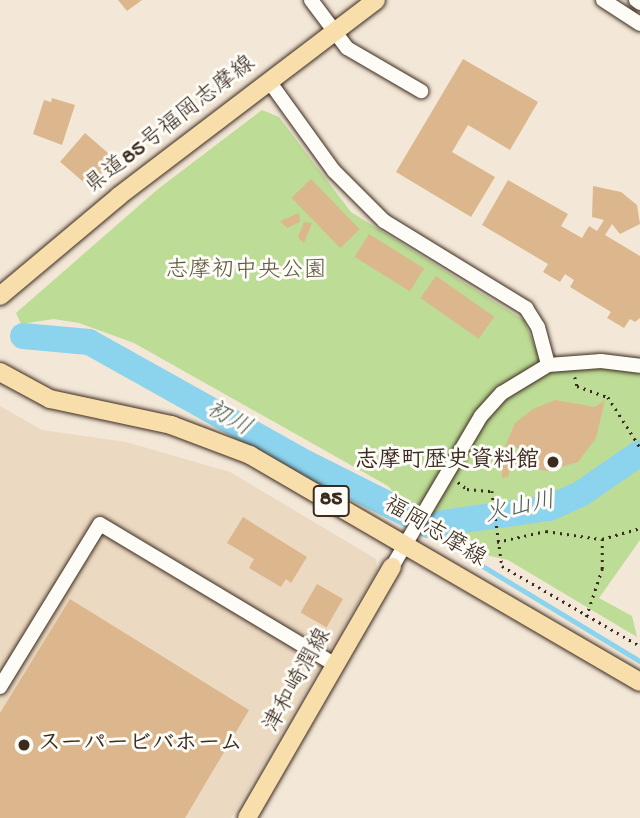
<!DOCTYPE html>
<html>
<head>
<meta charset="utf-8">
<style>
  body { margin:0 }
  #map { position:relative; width:640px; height:818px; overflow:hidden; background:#f3e7d7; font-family:"Gochi Hand","Klee One",sans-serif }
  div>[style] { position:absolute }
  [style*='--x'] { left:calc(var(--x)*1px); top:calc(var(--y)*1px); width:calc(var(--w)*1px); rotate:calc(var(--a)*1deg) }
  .built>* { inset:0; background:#ecd9c1 }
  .green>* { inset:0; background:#bddc95 }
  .stream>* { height:4.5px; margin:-2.25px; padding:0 2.25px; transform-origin:2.25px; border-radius:2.25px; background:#8cd3ed }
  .river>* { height:26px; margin:-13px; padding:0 13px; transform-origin:13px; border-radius:13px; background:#8cd3ed }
  .building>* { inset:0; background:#dcb78d; transform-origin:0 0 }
  .path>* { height:2.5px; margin-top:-1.25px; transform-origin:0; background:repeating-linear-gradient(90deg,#3b2a1e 0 2px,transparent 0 7px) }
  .roads { filter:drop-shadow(0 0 2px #3b2a1e) drop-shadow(0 0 2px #3b2a1e) }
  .minor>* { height:14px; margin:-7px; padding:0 7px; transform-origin:7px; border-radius:7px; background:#fdfcf7 }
  .major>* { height:18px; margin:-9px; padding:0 9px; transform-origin:9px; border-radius:9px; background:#f8deab }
  .dots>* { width:19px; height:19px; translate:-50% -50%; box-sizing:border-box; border:4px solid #fdfcf7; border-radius:50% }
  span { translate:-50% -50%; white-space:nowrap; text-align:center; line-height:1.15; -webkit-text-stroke:6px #fdfcf7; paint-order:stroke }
  .shield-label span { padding:2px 5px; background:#fdfcf7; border:2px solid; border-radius:5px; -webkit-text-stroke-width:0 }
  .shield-label { font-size:21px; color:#3b2a1e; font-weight:700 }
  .street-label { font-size:23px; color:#3b2a1e }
  .park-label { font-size:23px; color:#5c563c }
  .poi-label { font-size:23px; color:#3b2a1e; font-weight:700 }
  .right { translate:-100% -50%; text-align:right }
  .left { translate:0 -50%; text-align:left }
  .water-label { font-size:24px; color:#535d5c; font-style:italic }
</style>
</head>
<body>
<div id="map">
  <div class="built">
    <i style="clip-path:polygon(0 406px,42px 430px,126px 442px,230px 472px,376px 559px,377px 570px,231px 818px,0 818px)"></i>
  </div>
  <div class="green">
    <i style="clip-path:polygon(262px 110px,279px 117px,351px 212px,524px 320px,546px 373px,592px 367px,640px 372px,640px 540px,599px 598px,632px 616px,637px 637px,508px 560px,490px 556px,403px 503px,388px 486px,134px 343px,79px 323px,54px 319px,21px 324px,16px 313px,158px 189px)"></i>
  </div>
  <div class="stream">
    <i style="--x:429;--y:525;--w:66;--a:37.6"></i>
    <i style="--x:481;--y:565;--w:186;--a:31.1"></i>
  </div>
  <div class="river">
    <i style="--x:23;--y:336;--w:66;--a:5.2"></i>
    <i style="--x:89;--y:342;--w:240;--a:29.2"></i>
    <i style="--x:298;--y:459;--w:147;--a:26.7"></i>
    <i style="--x:429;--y:525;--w:121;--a:-8.1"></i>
    <i style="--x:549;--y:508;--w:36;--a:-24"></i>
    <i style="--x:582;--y:493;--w:70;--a:-34.6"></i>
  </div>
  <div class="building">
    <i style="clip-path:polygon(118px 0,142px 0,127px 11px)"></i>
    <i style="clip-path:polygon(463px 59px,538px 102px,510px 150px,468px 125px,452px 152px,495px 177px,471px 217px,396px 172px)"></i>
    <i style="clip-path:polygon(52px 98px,75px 105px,62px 145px,33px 134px,44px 100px,51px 102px)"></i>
    <i style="left:85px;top:133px;width:45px;height:38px;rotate:41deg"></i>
    <i style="left:311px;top:179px;width:70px;height:27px;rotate:46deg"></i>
    <i style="clip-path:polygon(508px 180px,568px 214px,561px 226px,582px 238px,589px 226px,597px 231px,604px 220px,592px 217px,593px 186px,621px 192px,637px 205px,640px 224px,620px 234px,612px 224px,605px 235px,640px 256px,640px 318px,635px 322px,630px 319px,624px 328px,607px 318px,611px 312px,570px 287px,574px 280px,565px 274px,560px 282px,543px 272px,548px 264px,482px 225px)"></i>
    <i style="clip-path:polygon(299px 213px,300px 222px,287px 228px,280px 221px)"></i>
    <i style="clip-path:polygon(304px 222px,312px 223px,304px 243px,298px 237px)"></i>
    <i style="left:369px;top:234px;width:65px;height:27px;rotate:32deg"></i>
    <i style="left:436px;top:276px;width:71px;height:27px;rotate:35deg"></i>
    <i style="clip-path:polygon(555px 400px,595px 407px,605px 400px,596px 438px,578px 462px,547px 471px,511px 465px,520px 449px,515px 447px,508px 477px,502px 478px,503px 451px,515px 423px,533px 409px)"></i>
    <i style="clip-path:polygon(243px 517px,307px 557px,291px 583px,286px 579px,281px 587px,249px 568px,254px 559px,227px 543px)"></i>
    <i style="left:317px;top:584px;width:30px;height:33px;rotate:30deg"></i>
    <i style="clip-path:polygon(70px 599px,249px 710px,185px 818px,0 818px,0 713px)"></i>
  </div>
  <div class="path">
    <i style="--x:575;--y:377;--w:9;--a:77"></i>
    <i style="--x:577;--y:386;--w:33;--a:20"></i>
    <i style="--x:608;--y:397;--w:59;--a:57.4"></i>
    <i style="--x:458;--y:482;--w:11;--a:38"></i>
    <i style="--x:467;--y:489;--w:25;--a:5"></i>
    <i style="--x:492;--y:491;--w:76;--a:82.4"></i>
    <i style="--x:502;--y:566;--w:160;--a:30.1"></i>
    <i style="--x:497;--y:542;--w:50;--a:-12.7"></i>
    <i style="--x:546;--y:531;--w:55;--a:8.4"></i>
    <i style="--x:586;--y:617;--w:51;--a:-71.6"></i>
    <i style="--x:602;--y:569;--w:30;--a:-90"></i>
    <i style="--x:602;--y:539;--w:40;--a:-16"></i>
  </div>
  <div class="roads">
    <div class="minor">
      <i style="--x:311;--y:0;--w:60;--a:53.1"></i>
      <i style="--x:347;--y:48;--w:86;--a:30.2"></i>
      <i style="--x:603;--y:0;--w:44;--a:33"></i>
      <i style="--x:636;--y:0;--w:5;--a:37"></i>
      <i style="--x:269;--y:81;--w:111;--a:54.2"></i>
      <i style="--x:334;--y:171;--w:71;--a:45"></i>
      <i style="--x:384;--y:221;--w:167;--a:31.5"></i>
      <i style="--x:526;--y:308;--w:22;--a:58"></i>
      <i style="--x:538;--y:327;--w:39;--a:75"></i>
      <i style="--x:392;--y:567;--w:175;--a:-59.5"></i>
      <i style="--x:481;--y:416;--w:31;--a:-48"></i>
      <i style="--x:502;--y:393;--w:54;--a:-31.3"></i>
      <i style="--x:548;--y:365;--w:53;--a:-4.3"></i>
      <i style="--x:601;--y:361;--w:39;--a:7"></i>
      <i style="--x:0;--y:687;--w:191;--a:-58.5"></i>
      <i style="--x:100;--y:524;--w:273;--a:30.9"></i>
    </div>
    <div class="major">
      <i style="--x:0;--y:296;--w:155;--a:-40"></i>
      <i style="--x:119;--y:196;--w:323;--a:-37.3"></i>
      <i style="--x:0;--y:372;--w:57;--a:28.4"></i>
      <i style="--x:50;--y:399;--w:124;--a:12.1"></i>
      <i style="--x:171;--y:425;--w:85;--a:20.8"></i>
      <i style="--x:250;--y:455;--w:451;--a:30.2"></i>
      <i style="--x:247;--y:818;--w:290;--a:-60"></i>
    </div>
  </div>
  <div class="dots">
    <i style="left:553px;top:462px;background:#3b2a1e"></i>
    <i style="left:24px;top:745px;background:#3b2a1e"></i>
  </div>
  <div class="shield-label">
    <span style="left:331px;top:501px">85</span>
  </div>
  <div class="street-label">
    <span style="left:171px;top:126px;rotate:-38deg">県道85号福岡志摩線</span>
    <span style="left:434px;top:533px;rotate:31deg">福岡志摩線</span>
    <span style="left:299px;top:681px;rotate:-61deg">津和崎潤線</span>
  </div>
  <div class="park-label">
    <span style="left:246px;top:272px">志摩初中央公園</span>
  </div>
  <div class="poi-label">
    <span class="right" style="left:539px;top:462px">志摩町歴史資料館</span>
    <span class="left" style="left:38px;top:745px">スーパービバホーム</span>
  </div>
  <div class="water-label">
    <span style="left:228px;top:420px;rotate:29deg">初川</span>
    <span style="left:520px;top:509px;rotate:-12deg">火山川</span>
  </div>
</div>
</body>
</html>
